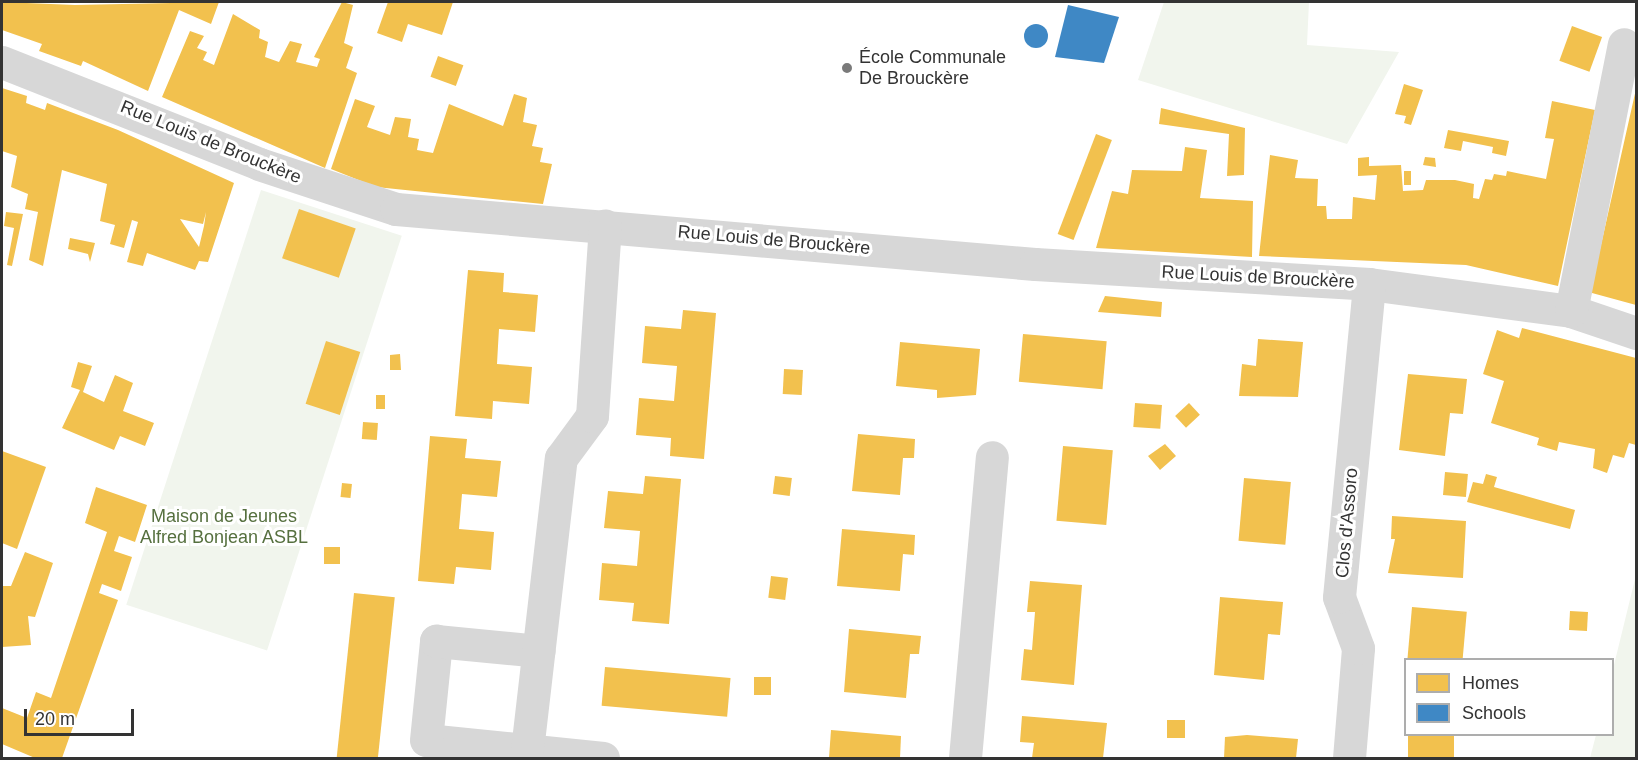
<!DOCTYPE html>
<html>
<head>
<meta charset="utf-8">
<style>
  body { margin:0 }
  #map { position:relative; width:1638px; height:760px; overflow:hidden; background:#fff; font-family:Arial,sans-serif }
  div>[style] { position:absolute }
  [style*='--x'] { left:calc(var(--x)*1px); top:calc(var(--y)*1px); width:calc(var(--w)*1px); rotate:calc(var(--a)*1deg) }
  .green>* { inset:0; background:#f1f5ed; transform-origin:0 0 }
  .homes>* { inset:0; background:#f2c14e; transform-origin:0 0 }
  .schools>* { inset:0; background:#3f88c5 }
  .round { border-radius:50% }
  .minor>* { height:33px; margin:-16.5px; padding:0 16.5px; transform-origin:16.5px; border-radius:16.5px; background:#d7d7d7 }
  .dots>* { width:16px; height:16px; translate:-50% -50%; box-sizing:border-box; border:3px solid #fff; border-radius:50% }
  span { translate:-50% -50%; white-space:nowrap; text-align:center; line-height:1.15; -webkit-text-stroke:6px #fff; paint-order:stroke }
  .poi-label { font-size:18px; color:#333 }
  .left { translate:0 -50%; text-align:left }
  .street-label { font-size:18px; color:#333 }
  .park-label { font-size:18px; color:#56703f }
  .frame { position:absolute; inset:0; border:3px solid #333; pointer-events:none }
  .legend { position:absolute; left:1404px; top:658px; width:210px; height:78px; box-sizing:border-box; background:#fff; border:2px solid #adadad; margin:0; padding:8px 10px; list-style:none; font-size:18px; color:#333 }
  .legend li { display:flex; align-items:center; gap:12px; height:30px }
  .legend b { width:30px; border:2px solid #adadad }
  .scale { position:absolute; left:24px; top:709px; width:110px; height:27px; box-sizing:border-box; border:3px solid #333; border-top:0; padding-left:8px; font-size:18px; line-height:21px; white-space:nowrap; color:#333; -webkit-text-stroke:4px #fff; paint-order:stroke }
</style>
</head>
<body>
<div id="map">
  <div class="green">
    <i style="clip-path:polygon(1164px 2px,1309px 2px,1307px 45px,1399px 52px,1347px 144px,1138px 80px)"></i>
    <i style="left:261px;top:190px;width:148px;height:436px;rotate:18deg"></i>
    <i style="clip-path:polygon(1636px 575px,1636px 758px,1590px 758px,1596px 735px,1612px 734px,1613px 669px)"></i>
  </div>
  <div class="homes">
    <i style="clip-path:polygon(2px 2px,75px 5px,219px 2px,211px 24px,179px 10px,148px 91px,83px 61px,81px 66px,39px 51px,42px 44px,2px 30px)"></i>
    <i style="clip-path:polygon(342px 2px,353px 5px,344px 43px,353px 47px,346px 68px,357px 73px,325px 168px,162px 97px,190px 31px,204px 36px,197px 48px,207px 52px,203px 60px,214px 65px,233px 14px,260px 30px,259px 38px,268px 42px,265px 57px,279px 62px,290px 41px,302px 44px,296px 62px,317px 67px,320px 59px,314px 57px)"></i>
    <i style="clip-path:polygon(388px 2px,453px 2px,442px 35px,408px 24px,402px 42px,377px 33px)"></i>
    <i style="left:1572px;top:26px;width:32px;height:37px;rotate:20deg"></i>
    <i style="left:438px;top:56px;width:27px;height:22px;rotate:20deg"></i>
    <i style="clip-path:polygon(1404px 84px,1423px 90px,1411px 125px,1404px 123px,1406px 116px,1395px 114px)"></i>
    <i style="clip-path:polygon(evenodd,2px 88px,27px 96px,26px 103px,45px 110px,47px 103px,118px 130px,234px 183px,208px 262px,199px 261px,195px 270px,147px 253px,143px 266px,127px 262px,138px 222px,132px 220px,124px 248px,110px 244px,115px 225px,100px 221px,107px 184px,62px 170px,43px 266px,29px 260px,38px 212px,25px 209px,28px 194px,11px 187px,17px 156px,2px 151px,2px 88px,206px 212px,204px 226px,199px 247px,180px 219px,203px 224px,206px 212px)"></i>
    <i style="clip-path:polygon(1636px 89px,1636px 305px,1581px 290px,1594px 276px)"></i>
    <i style="clip-path:polygon(514px 94px,527px 98px,523px 122px,537px 125px,532px 146px,543px 148px,540px 162px,552px 164px,543px 204px,376px 187px,331px 169px,355px 99px,375px 106px,367px 127px,390px 135px,395px 117px,411px 119px,408px 137px,419px 139px,417px 150px,433px 153px,449px 104px,503px 126px)"></i>
    <i style="clip-path:polygon(1552px 101px,1595px 110px,1558px 286px,1466px 265px,1259px 256px,1270px 155px,1298px 160px,1295px 178px,1318px 179px,1317px 206px,1326px 206px,1327px 219px,1352px 219px,1353px 197px,1375px 200px,1377px 175px,1358px 176px,1358px 158px,1369px 157px,1369px 166px,1401px 165px,1403px 191px,1423px 190px,1426px 180px,1455px 180px,1474px 184px,1473px 198px,1479px 199px,1485px 179px,1492px 180px,1494px 174px,1506px 176px,1507px 171px,1546px 179px,1554px 139px,1545px 138px)"></i>
    <i style="clip-path:polygon(1161px 108px,1245px 128px,1244px 175px,1227px 176px,1229px 134px,1159px 124px)"></i>
    <i style="clip-path:polygon(1448px 130px,1509px 141px,1506px 156px,1492px 153px,1493px 147px,1463px 141px,1461px 151px,1444px 148px)"></i>
    <i style="left:1096px;top:134px;width:17px;height:107px;rotate:21deg"></i>
    <i style="clip-path:polygon(1185px 147px,1207px 150px,1200px 198px,1253px 201px,1252px 257px,1096px 248px,1112px 191px,1128px 194px,1132px 170px,1182px 171px)"></i>
    <i style="clip-path:polygon(1425px 157px,1435px 158px,1436px 167px,1423px 165px)"></i>
    <i style="left:1404px;top:171px;width:7px;height:14px"></i>
    <i style="left:299px;top:209px;width:60px;height:52px;rotate:19deg"></i>
    <i style="clip-path:polygon(6px 212px,23px 214px,12px 266px,7px 265px,14px 228px,4px 226px)"></i>
    <i style="clip-path:polygon(70px 238px,95px 243px,90px 262px,88px 254px,68px 249px)"></i>
    <i style="clip-path:polygon(468px 270px,504px 273px,503px 292px,538px 295px,535px 332px,499px 329px,498px 346px,497px 364px,532px 367px,529px 404px,493px 401px,492px 419px,455px 416px)"></i>
    <i style="clip-path:polygon(1105px 296px,1162px 302px,1161px 317px,1098px 312px)"></i>
    <i style="clip-path:polygon(683px 310px,716px 313px,704px 459px,670px 456px,671px 438px,636px 435px,639px 398px,674px 401px,677px 366px,642px 363px,645px 326px,681px 329px)"></i>
    <i style="clip-path:polygon(1522px 328px,1636px 358px,1636px 445px,1629px 443px,1624px 458px,1613px 455px,1607px 473px,1593px 468px,1595px 449px,1559px 442px,1557px 451px,1537px 445px,1539px 438px,1491px 423px,1504px 381px,1483px 374px,1497px 330px,1519px 338px)"></i>
    <i style="left:1023px;top:334px;width:84px;height:48px;rotate:5deg"></i>
    <i style="clip-path:polygon(1258px 339px,1303px 342px,1298px 397px,1239px 396px,1242px 364px,1256px 366px)"></i>
    <i style="left:326px;top:341px;width:36px;height:66px;rotate:18deg"></i>
    <i style="clip-path:polygon(900px 342px,980px 349px,976px 395px,937px 398px,937px 390px,896px 386px)"></i>
    <i style="clip-path:polygon(400px 354px,401px 370px,390px 370px,390px 355px)"></i>
    <i style="clip-path:polygon(78px 362px,92px 366px,83px 392px,104px 402px,115px 375px,133px 383px,123px 411px,154px 423px,145px 446px,120px 436px,114px 450px,62px 428px,80px 390px,71px 387px)"></i>
    <i style="left:784px;top:369px;width:19px;height:25px;rotate:3deg"></i>
    <i style="clip-path:polygon(1408px 374px,1467px 379px,1463px 414px,1450px 413px,1445px 456px,1399px 450px)"></i>
    <i style="left:385px;top:395px;width:14px;height:9px;rotate:90deg"></i>
    <i style="left:1135px;top:403px;width:27px;height:24px;rotate:4deg"></i>
    <i style="left:1189px;top:403px;width:16px;height:19px;rotate:47deg"></i>
    <i style="left:363px;top:422px;width:15px;height:17px;rotate:4deg"></i>
    <i style="clip-path:polygon(858px 434px,915px 439px,914px 458px,903px 458px,900px 495px,852px 491px)"></i>
    <i style="clip-path:polygon(430px 436px,467px 439px,465px 458px,501px 461px,497px 497px,462px 494px,459px 529px,494px 532px,491px 570px,456px 567px,454px 584px,418px 581px)"></i>
    <i style="clip-path:polygon(1165px 444px,1176px 456px,1160px 470px,1148px 456px)"></i>
    <i style="left:1063px;top:446px;width:50px;height:75px;rotate:5deg"></i>
    <i style="clip-path:polygon(2px 451px,46px 467px,17px 549px,2px 543px)"></i>
    <i style="left:1445px;top:472px;width:23px;height:23px;rotate:5deg"></i>
    <i style="clip-path:polygon(1486px 474px,1497px 477px,1494px 487px,1575px 510px,1570px 529px,1467px 502px,1473px 482px,1483px 484px)"></i>
    <i style="clip-path:polygon(645px 476px,681px 479px,669px 624px,632px 621px,634px 603px,599px 600px,602px 563px,637px 566px,640px 531px,604px 528px,608px 491px,643px 494px)"></i>
    <i style="left:775px;top:476px;width:17px;height:18px;rotate:7deg"></i>
    <i style="left:1244px;top:478px;width:47px;height:63px;rotate:5deg"></i>
    <i style="left:342px;top:483px;width:10px;height:14px;rotate:6deg"></i>
    <i style="clip-path:polygon(96px 487px,147px 505px,135px 542px,119px 536px,114px 551px,132px 557px,121px 591px,102px 584px,99px 593px,118px 600px,62px 758px,35px 758px,2px 744px,2px 708px,27px 718px,36px 692px,51px 698px,107px 532px,85px 523px)"></i>
    <i style="clip-path:polygon(1392px 516px,1466px 521px,1463px 578px,1388px 573px,1395px 539px,1391px 539px)"></i>
    <i style="clip-path:polygon(842px 529px,915px 535px,914px 555px,903px 554px,900px 591px,837px 586px)"></i>
    <i style="left:324px;top:547px;width:16px;height:17px"></i>
    <i style="clip-path:polygon(25px 552px,53px 563px,35px 617px,28px 616px,31px 645px,2px 647px,2px 586px,11px 586px)"></i>
    <i style="left:771px;top:576px;width:17px;height:22px;rotate:7deg"></i>
    <i style="clip-path:polygon(1030px 581px,1082px 585px,1074px 685px,1021px 680px,1024px 649px,1032px 650px,1035px 612px,1027px 612px)"></i>
    <i style="left:354px;top:593px;width:41px;height:166px;rotate:6deg"></i>
    <i style="clip-path:polygon(1220px 597px,1283px 602px,1280px 635px,1268px 634px,1264px 680px,1214px 675px)"></i>
    <i style="left:1412px;top:607px;width:55px;height:53px;rotate:5deg"></i>
    <i style="left:1570px;top:611px;width:18px;height:19px;rotate:3deg"></i>
    <i style="clip-path:polygon(849px 629px,921px 636px,919px 654px,910px 654px,906px 698px,844px 692px)"></i>
    <i style="left:605px;top:667px;width:126px;height:39px;rotate:5deg"></i>
    <i style="left:754px;top:677px;width:17px;height:18px"></i>
    <i style="clip-path:polygon(1022px 716px,1107px 723px,1103px 758px,1032px 758px,1034px 743px,1020px 742px)"></i>
    <i style="left:1167px;top:720px;width:18px;height:18px"></i>
    <i style="clip-path:polygon(831px 730px,901px 736px,900px 758px,829px 758px)"></i>
    <i style="clip-path:polygon(1247px 735px,1298px 739px,1296px 758px,1224px 758px,1225px 737px)"></i>
    <i style="left:1408px;top:735px;width:46px;height:23px"></i>
  </div>
  <div class="schools">
    <i style="clip-path:polygon(1068px 5px,1119px 17px,1104px 63px,1055px 57px)"></i>
    <i class="round" style="left:1024px;top:24px;width:24px;height:24px"></i>
  </div>
  <div class="minor">
    <i style="--x:2;--y:62;--w:277;--a:21.6"></i>
    <i style="--x:259;--y:164;--w:144;--a:18.2"></i>
    <i style="--x:396;--y:209;--w:641;--a:4.92"></i>
    <i style="--x:1035;--y:264;--w:335;--a:3.4"></i>
    <i style="--x:1369;--y:284;--w:204;--a:7.6"></i>
    <i style="--x:1571;--y:311;--w:69;--a:18.7"></i>
    <i style="--x:1571;--y:311;--w:272;--a:-78.8"></i>
    <i style="--x:527;--y:750;--w:101;--a:-174.3"></i>
    <i style="--x:426;--y:740;--w:100;--a:-84.2"></i>
    <i style="--x:436;--y:641;--w:103;--a:5.5"></i>
    <i style="--x:603;--y:758;--w:76;--a:-174"></i>
    <i style="--x:527;--y:750;--w:294;--a:-83.4"></i>
    <i style="--x:561;--y:458;--w:52;--a:-53.6"></i>
    <i style="--x:592;--y:416;--w:191;--a:-86.1"></i>
    <i style="--x:965;--y:758;--w:302;--a:-84.9"></i>
    <i style="--x:1349;--y:758;--w:110;--a:-85.3"></i>
    <i style="--x:1358;--y:648;--w:54;--a:-110.4"></i>
    <i style="--x:1339;--y:597;--w:314;--a:-84.5"></i>
  </div>
  <div class="dots">
    <i style="left:847px;top:68px;background:#7a7a7a"></i>
  </div>
  <div class="poi-label">
    <span class="left" style="left:859px;top:68px">École Communale<br>De Brouckère</span>
  </div>
  <div class="street-label">
    <span style="left:211px;top:142px;rotate:22deg">Rue Louis de Brouckère</span>
    <span style="left:774px;top:240px;rotate:5deg">Rue Louis de Brouckère</span>
    <span style="left:1258px;top:277px;rotate:3deg">Rue Louis de Brouckère</span>
    <span style="left:1347px;top:523px;rotate:-85deg">Clos d'Assoro</span>
  </div>
  <div class="park-label">
    <span style="left:224px;top:527px">Maison de Jeunes<br>Alfred Bonjean ASBL</span>
  </div>
  <div class="frame"></div>
  <ul class="legend">
  <li><b style="height:16px;background:#f2c14e"></b>Homes</li>
  <li><b style="height:16px;background:#3f88c5"></b>Schools</li>
  </ul>
  <div class="scale">20 m</div>
</div>
</body>
</html>
